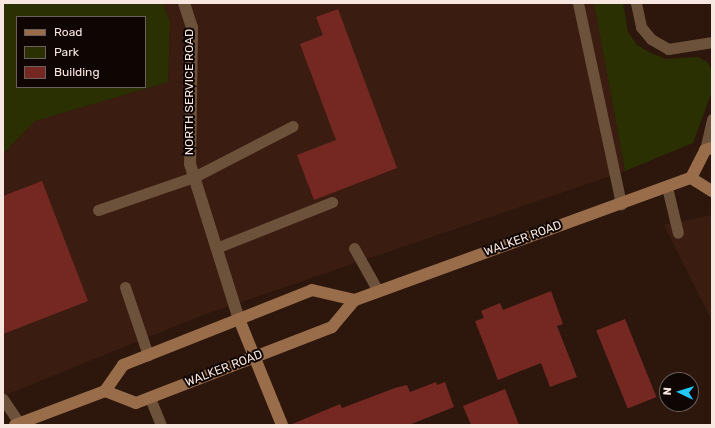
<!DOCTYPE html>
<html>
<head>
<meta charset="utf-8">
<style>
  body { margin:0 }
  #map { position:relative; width:715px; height:428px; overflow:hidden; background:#2d170d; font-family:Rubik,sans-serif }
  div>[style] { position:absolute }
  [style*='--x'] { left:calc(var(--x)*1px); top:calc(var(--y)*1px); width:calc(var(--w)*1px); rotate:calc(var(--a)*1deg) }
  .built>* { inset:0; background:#3a1d10 }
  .green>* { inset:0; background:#2a3001 }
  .building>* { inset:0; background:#752822; transform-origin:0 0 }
  .lane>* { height:11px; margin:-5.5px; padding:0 5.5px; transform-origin:5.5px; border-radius:5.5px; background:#6c513b }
  .street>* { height:12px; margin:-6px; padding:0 6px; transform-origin:6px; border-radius:6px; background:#6c513b }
  .secondary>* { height:12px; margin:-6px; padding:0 6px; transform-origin:6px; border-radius:6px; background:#996d4a }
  span { translate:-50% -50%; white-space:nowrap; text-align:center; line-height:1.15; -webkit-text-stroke:4px #0f0503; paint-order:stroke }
  .street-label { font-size:12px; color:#f8e7e0 }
  .frame { position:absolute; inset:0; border:4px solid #f8e7e0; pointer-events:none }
  .legend { position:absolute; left:16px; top:16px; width:130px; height:72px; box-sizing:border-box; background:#0f0503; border:1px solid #6c5f5b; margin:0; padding:5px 7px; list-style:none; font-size:12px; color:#f8e7e0 }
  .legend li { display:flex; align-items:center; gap:8px; height:20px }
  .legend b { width:20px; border:1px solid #6c5f5b }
  .north { position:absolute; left:659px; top:372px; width:40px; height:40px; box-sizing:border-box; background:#0f0503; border:1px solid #6c5f5b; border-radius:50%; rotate:274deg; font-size:11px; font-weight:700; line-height:16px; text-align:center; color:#f8e7e0 }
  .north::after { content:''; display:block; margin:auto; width:14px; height:18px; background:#22c9fe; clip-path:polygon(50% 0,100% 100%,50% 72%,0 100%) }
</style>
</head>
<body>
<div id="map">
  <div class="built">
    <i style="clip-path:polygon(163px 3px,594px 3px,625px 171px,203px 315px,3px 396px,3px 154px,35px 121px,168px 82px,170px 22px)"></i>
    <i style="clip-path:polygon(712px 215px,712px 321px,664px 225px)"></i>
  </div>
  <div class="green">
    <i style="clip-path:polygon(evenodd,3px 3px,163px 3px,170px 22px,168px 82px,35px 121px,3px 154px,3px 3px,17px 17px,145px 17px,145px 87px,17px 87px,17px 17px)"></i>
    <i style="clip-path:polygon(594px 3px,623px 3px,628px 32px,637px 45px,651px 53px,666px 59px,699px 57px,708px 63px,712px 71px,712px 91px,693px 143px,625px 171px)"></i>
  </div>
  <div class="building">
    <i style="clip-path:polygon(338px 9px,397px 168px,314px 200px,297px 155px,336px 140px,300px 44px,323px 35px,316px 17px)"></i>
    <i style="clip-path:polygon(42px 181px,88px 301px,3px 334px,3px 196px)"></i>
    <i style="clip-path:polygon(551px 291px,563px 324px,557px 326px,577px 377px,550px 387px,541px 363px,498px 380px,475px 321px,484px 318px,481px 311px,500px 303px,503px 310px)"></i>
    <i style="left:625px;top:319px;width:84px;height:31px;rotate:68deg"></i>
    <i style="clip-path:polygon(436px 382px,437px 385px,445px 382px,454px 407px,409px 425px,290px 425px,340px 404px,342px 408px,395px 388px,407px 385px,410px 392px)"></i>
    <i style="clip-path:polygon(505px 389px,519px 425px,471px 425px,463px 406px)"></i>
  </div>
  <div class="lane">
    <i style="--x:578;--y:3;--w:206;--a:77.9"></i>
    <i style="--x:636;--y:3;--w:25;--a:78"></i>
    <i style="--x:641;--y:27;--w:16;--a:50"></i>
    <i style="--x:651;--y:39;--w:20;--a:30"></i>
    <i style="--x:668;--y:49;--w:45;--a:-9"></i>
    <i style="--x:705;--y:150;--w:32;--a:-77"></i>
    <i style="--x:667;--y:187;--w:47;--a:76.6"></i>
    <i style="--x:98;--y:210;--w:102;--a:-19"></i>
    <i style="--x:194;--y:177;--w:111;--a:-27.3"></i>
    <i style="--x:216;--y:248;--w:125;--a:-21.6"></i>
    <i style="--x:354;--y:248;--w:49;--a:60.8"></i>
    <i style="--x:125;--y:287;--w:72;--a:71.3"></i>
    <i style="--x:150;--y:398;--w:29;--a:68"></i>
    <i style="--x:3;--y:399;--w:29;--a:56"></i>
  </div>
  <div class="street">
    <i style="--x:184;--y:3;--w:26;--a:72"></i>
    <i style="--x:192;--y:28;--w:136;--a:90.8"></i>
    <i style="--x:190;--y:164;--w:163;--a:72.5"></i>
  </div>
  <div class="secondary">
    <i style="--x:691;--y:178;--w:25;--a:32"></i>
    <i style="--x:239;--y:319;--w:114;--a:67.9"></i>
    <i style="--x:105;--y:391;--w:33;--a:21"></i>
    <i style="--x:136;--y:403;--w:210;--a:-21.2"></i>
    <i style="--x:332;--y:327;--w:35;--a:-50"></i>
    <i style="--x:355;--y:300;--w:357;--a:-20"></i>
    <i style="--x:691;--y:178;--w:31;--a:-63"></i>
    <i style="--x:705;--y:150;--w:7;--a:-16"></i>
    <i style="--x:15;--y:425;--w:96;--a:-20.7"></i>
    <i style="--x:105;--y:391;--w:32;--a:-55"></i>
    <i style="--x:123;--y:365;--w:203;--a:-21.6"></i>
    <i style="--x:312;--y:290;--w:44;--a:13.1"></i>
  </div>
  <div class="street-label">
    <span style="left:190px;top:92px;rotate:-90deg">NORTH SERVICE ROAD</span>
    <span style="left:523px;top:239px;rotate:-20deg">WALKER ROAD</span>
    <span style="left:224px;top:369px;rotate:-21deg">WALKER ROAD</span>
  </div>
  <div class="frame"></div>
  <ul class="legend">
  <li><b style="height:5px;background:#996d4a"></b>Road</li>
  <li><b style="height:11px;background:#2a3001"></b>Park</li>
  <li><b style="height:11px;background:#752822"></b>Building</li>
  </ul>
  <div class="north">N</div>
</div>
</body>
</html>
